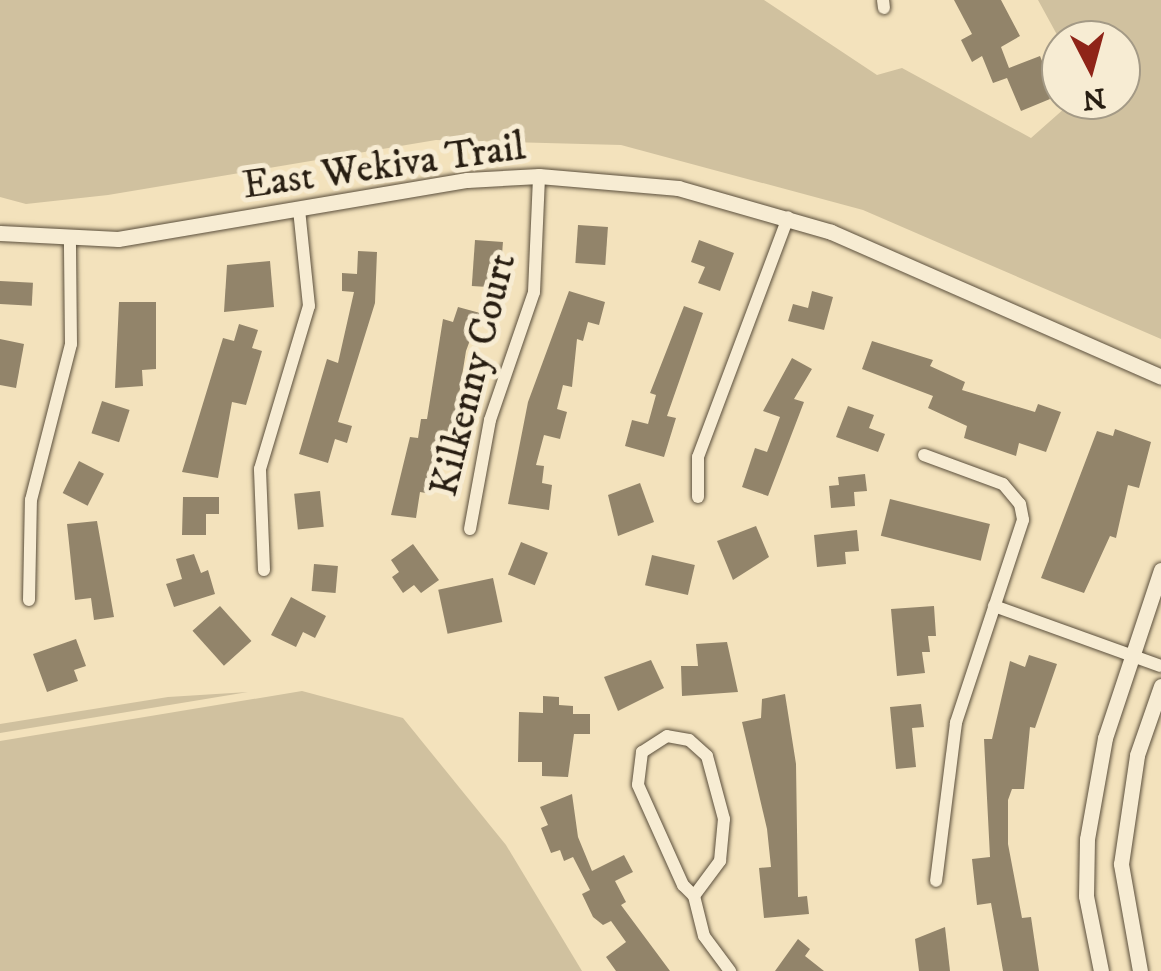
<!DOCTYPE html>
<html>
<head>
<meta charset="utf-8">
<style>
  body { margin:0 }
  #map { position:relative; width:1161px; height:971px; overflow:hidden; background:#f3e2bc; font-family:"IM FELL DW Pica",serif }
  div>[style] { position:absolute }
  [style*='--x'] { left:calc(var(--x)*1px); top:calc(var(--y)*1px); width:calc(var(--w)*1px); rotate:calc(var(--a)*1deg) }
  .green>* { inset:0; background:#d0c19f }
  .building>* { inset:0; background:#92846a; transform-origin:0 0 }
  .roads { filter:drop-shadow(0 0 2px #5b4f3c) drop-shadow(0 0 2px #5b4f3c) }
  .minor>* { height:12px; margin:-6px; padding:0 6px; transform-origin:6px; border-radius:6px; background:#f7ecd3 }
  .tertiary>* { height:15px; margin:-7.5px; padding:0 7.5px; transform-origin:7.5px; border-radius:7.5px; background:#f7ecd3 }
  span { translate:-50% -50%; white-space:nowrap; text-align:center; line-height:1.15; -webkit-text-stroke:10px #f7ecd3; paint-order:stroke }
  .street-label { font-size:40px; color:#281e12 }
  .north { position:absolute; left:1041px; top:20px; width:100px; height:100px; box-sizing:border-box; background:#f7ecd3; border:2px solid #a49a86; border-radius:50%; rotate:174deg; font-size:28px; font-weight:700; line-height:40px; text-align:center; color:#281e12 }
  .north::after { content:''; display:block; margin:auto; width:35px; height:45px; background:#8f2418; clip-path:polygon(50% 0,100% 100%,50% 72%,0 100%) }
</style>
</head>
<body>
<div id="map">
  <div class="green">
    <i style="clip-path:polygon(0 0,764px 0,877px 75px,902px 68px,1031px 138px,1074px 100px,1121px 100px,1121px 40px,1061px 42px,1038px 0,1161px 0,1161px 339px,863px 210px,621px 145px,436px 140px,108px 195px,26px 204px,0 197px)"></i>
    <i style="clip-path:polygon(302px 691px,403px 718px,506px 845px,582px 971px,0 971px,0 741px)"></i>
    <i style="clip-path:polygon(248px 692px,0 733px,0 724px,168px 697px)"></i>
  </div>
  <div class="building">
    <i style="clip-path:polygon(954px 0,1001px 0,1020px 36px,1001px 47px,1009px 68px,1040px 56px,1052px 86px,1046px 89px,1050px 99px,1021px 111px,1007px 78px,993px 83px,982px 56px,972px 62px,961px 40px,972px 34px)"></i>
    <i style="left:578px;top:225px;width:30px;height:38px;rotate:4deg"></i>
    <i style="left:475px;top:240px;width:28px;height:46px;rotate:4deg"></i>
    <i style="clip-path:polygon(699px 240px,734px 253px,720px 291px,698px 283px,705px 267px,691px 262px)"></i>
    <i style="clip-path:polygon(358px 251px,377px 252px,375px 303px,338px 422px,352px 426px,347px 443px,335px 439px,328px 463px,299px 454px,327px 359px,338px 363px,354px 292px,342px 291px,342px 273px,357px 274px)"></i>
    <i style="clip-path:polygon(270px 261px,274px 307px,224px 312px,227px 265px)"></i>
    <i style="left:0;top:281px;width:33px;height:23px;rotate:3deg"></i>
    <i style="clip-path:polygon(569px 291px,605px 302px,599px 325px,588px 322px,583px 341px,577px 339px,572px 387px,563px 385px,557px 409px,567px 412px,560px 439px,544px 435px,536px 465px,544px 466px,542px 483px,552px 485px,549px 510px,508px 504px,528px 402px)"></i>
    <i style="clip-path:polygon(812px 291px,833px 297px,824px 330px,788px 321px,793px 304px,808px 308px)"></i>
    <i style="clip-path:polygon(119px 302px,156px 302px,156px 369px,142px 370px,143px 386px,115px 388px)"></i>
    <i style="clip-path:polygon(684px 306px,703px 313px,667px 416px,676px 418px,664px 457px,625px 446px,632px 420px,648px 424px,656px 395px,650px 393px)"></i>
    <i style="clip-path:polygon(458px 307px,480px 313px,466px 351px,448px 463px,437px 462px,432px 494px,420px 492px,416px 518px,391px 515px,410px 437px,418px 438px,421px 419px,427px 419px,443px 319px,453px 322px)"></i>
    <i style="clip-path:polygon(239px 324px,258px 330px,252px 348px,262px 351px,246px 405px,232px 402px,218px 478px,182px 472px,223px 338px,234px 341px)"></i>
    <i style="clip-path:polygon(0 339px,24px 344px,16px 388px,0 385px)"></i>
    <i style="clip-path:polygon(872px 341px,933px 360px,930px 366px,965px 382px,962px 390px,1035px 412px,1038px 404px,1061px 412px,1046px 452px,1019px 443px,1016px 456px,964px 438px,967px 426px,928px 408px,933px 396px,862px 369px)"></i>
    <i style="clip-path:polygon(792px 358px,812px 369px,794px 399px,804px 402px,768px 496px,742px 487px,755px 448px,767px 452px,780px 417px,763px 411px)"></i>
    <i style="left:102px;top:401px;width:29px;height:34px;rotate:18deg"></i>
    <i style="clip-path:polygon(848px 406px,874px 415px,869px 428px,885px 434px,878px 452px,836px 437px)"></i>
    <i style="clip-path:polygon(1115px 429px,1151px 442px,1139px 488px,1128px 485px,1116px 538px,1110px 536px,1084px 593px,1041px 578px,1097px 431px,1113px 436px)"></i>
    <i style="left:79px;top:461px;width:28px;height:36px;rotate:27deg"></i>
    <i style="clip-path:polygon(865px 474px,867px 491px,854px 492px,855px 506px,831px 508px,829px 486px,839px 485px,838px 477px)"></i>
    <i style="clip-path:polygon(640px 483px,654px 522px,618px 536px,608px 495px)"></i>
    <i style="left:320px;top:491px;width:36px;height:26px;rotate:84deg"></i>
    <i style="clip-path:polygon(183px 497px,219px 497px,219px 514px,206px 514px,206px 535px,182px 535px)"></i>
    <i style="left:890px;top:499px;width:103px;height:38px;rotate:14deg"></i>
    <i style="clip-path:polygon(97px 521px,114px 617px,94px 620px,91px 598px,75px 600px,67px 524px)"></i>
    <i style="clip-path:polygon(756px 526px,769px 557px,733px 580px,717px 541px)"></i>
    <i style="clip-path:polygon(857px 530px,859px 551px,845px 552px,846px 564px,817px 567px,814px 535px)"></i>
    <i style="left:521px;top:542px;width:29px;height:35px;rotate:22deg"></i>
    <i style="clip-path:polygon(413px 544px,439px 580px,421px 593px,414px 585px,403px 593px,392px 577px,399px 572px,391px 560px)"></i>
    <i style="clip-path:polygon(194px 554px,201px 573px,208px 570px,215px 594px,174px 607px,166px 584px,182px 579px,176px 559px)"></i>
    <i style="left:652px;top:555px;width:44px;height:31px;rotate:13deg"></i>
    <i style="left:314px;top:564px;width:24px;height:27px;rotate:5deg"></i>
    <i style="left:493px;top:578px;width:45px;height:56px;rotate:78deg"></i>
    <i style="clip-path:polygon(291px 597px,326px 616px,315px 638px,303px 632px,296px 647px,271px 635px)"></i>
    <i style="left:220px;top:606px;width:47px;height:37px;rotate:48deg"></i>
    <i style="clip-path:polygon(934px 606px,936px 636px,928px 636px,930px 652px,922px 652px,925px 673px,897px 676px,891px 609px)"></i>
    <i style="clip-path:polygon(76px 639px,86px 666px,74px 670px,78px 681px,47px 692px,33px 654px)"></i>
    <i style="clip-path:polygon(727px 642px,738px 692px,682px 696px,681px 666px,698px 666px,696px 644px)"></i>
    <i style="clip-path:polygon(1029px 655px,1057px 664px,1035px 728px,1030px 727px,1024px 789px,1012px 789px,1008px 800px,1008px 844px,1022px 918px,1031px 917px,1039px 971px,1003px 971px,991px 903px,977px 905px,972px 859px,990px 857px,984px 739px,992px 739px,1010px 661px,1025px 667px)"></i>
    <i style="clip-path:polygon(651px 660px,664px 688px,618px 711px,604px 677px)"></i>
    <i style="clip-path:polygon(785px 694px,796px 764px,798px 897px,807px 896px,809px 914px,764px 918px,759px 868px,771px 867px,767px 829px,742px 722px,761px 718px,762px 699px)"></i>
    <i style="clip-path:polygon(543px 696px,559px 697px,559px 705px,573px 706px,573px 714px,590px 714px,590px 734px,574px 734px,568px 777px,542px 776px,542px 762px,518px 762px,519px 712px,543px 713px)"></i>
    <i style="clip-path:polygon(921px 704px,924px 727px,912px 728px,916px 767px,896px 769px,890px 707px)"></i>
    <i style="clip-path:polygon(572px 794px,578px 837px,592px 871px,624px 855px,633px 872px,615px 881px,626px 902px,621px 905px,670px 971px,616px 971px,606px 957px,626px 942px,611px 921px,603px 925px,593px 917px,582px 894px,590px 890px,573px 857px,564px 861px,560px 850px,551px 853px,541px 828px,548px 825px,540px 807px)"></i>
    <i style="clip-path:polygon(945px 927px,950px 971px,919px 971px,915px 939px)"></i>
    <i style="clip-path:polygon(798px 939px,810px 949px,805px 956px,824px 971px,775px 971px)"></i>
  </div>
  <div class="roads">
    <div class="minor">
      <i style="--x:883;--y:0;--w:8;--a:83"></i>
      <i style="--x:924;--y:455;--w:84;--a:20.2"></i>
      <i style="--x:1003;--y:484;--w:26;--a:50"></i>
      <i style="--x:1020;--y:504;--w:16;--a:79"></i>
      <i style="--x:1023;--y:520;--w:214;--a:108.3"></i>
      <i style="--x:956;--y:723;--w:159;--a:97.2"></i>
      <i style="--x:698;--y:497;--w:40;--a:-90"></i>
      <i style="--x:698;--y:457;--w:256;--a:-69.4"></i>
      <i style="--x:470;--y:529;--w:111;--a:-79.6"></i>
      <i style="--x:490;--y:420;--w:135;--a:-71"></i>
      <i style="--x:534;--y:292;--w:116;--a:-87.5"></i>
      <i style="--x:264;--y:570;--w:101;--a:-92.3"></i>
      <i style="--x:260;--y:469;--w:170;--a:-73.3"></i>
      <i style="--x:309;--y:306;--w:97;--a:-95.9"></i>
      <i style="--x:29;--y:600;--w:100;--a:-88.9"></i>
      <i style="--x:31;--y:500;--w:161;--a:-75.6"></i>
      <i style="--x:71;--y:344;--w:103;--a:-90.6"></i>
      <i style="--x:994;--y:606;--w:177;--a:19.8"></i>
      <i style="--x:694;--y:896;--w:44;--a:-53.4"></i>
      <i style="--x:720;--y:861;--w:42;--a:-84.6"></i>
      <i style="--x:724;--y:819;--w:65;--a:-105.1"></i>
      <i style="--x:707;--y:756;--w:24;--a:-138"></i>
      <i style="--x:689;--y:740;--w:22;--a:-170"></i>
      <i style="--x:667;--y:736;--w:30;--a:147"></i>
      <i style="--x:642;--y:752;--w:33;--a:97"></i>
      <i style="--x:638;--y:785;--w:110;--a:65.8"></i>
      <i style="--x:683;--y:885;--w:16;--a:45"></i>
      <i style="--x:694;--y:896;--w:41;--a:76"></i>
      <i style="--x:704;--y:936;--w:44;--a:53.4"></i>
    </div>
    <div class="tertiary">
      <i style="--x:0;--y:233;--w:118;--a:2.9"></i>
      <i style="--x:118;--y:239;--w:354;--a:-9.6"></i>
      <i style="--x:467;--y:180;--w:72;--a:-3.2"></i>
      <i style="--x:539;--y:176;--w:140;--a:4.9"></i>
      <i style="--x:678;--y:188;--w:159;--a:16"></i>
      <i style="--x:831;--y:232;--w:360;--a:23.7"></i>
      <i style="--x:1101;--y:971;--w:76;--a:-101.3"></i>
      <i style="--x:1086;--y:896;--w:57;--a:-89"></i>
      <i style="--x:1087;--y:839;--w:103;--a:-79.9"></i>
      <i style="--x:1105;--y:738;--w:177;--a:-71.6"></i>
      <i style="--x:1140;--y:971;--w:109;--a:-100.1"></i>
      <i style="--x:1121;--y:864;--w:110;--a:-81.6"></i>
      <i style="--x:1137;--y:755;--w:73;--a:-70.8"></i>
    </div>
  </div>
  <div class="street-label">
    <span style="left:384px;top:167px;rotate:-8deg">East Wekiva Trail</span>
    <span style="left:474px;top:375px;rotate:-76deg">Kilkenny Court</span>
  </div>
  <div class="north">N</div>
</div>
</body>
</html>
